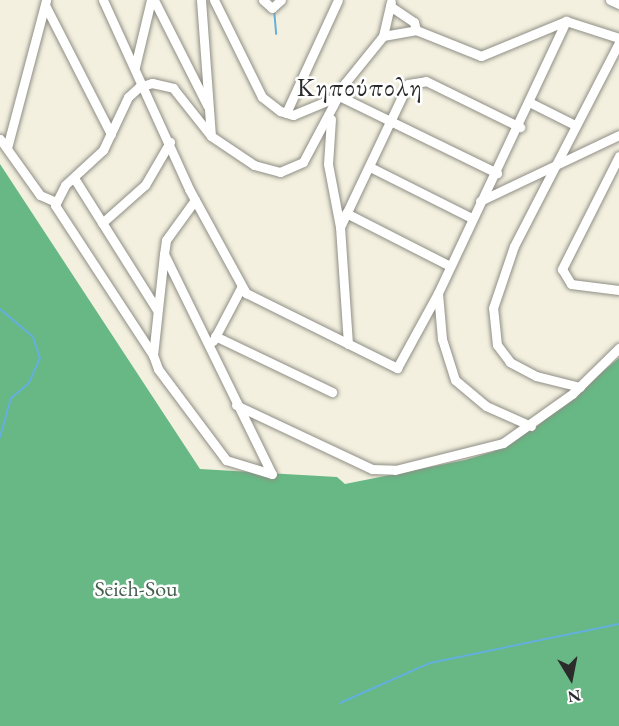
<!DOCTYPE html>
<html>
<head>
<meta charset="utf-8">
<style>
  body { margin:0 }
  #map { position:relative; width:619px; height:726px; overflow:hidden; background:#f3f0df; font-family:"EB Garamond",serif }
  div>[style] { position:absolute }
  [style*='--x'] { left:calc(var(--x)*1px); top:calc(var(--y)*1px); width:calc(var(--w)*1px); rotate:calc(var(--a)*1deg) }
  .forest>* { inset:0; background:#67b884 }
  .stream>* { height:2px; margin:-1px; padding:0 1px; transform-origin:1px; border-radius:1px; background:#64afdd }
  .roads { filter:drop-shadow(0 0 2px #8f8e85) drop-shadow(0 0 2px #8f8e85) }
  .minor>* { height:9px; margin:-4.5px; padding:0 4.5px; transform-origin:4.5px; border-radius:4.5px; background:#fff }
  span { translate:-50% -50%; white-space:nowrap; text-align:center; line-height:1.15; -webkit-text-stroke:5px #fff; paint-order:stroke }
  .park-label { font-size:22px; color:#445f4d }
  .quarter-label { font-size:26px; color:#2b2b2b; letter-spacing:1.5px }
  .north { position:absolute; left:541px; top:648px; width:60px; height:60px; -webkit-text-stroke:4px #fff; paint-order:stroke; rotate:170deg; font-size:16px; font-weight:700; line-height:24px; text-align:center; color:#2b2b2b }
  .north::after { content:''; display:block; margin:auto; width:21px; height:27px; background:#2b2b2b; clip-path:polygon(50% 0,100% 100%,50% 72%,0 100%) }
</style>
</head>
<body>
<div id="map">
  <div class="forest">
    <i style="clip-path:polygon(0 164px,200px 469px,337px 477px,345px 484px,465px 460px,492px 452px,536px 427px,619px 358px,619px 726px,0 726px)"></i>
  </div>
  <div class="stream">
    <i style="--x:274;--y:9;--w:25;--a:85"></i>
    <i style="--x:0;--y:309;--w:43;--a:40.3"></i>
    <i style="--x:33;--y:337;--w:22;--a:72"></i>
    <i style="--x:40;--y:358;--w:27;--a:114"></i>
    <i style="--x:29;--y:383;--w:23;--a:140"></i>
    <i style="--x:11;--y:398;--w:41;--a:105.8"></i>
    <i style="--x:340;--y:703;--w:98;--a:-24"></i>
    <i style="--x:430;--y:663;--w:193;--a:-11.7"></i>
  </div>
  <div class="roads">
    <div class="minor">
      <i style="--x:103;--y:0;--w:208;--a:65.5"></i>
      <i style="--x:189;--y:189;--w:119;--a:61.3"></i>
      <i style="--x:246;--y:293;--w:169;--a:26.4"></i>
      <i style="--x:397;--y:368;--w:85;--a:-61.3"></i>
      <i style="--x:154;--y:0;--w:118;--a:63.2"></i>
      <i style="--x:201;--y:0;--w:136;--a:85.8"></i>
      <i style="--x:214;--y:0;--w:108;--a:63.7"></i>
      <i style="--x:262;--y:97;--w:23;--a:38"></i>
      <i style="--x:280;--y:111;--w:14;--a:17"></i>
      <i style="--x:293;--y:115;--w:50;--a:-22.4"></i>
      <i style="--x:339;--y:96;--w:176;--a:26"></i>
      <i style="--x:263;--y:0;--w:12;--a:42"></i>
      <i style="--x:272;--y:8;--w:12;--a:-42"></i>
      <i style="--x:610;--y:0;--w:10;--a:24"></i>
      <i style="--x:45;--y:5;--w:145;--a:62.9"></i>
      <i style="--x:390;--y:6;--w:29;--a:34"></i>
      <i style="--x:414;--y:22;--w:8;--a:76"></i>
      <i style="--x:383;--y:36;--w:35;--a:-77"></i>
      <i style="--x:135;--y:67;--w:69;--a:-76.6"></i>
      <i style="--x:531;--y:103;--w:49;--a:26.6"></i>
      <i style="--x:286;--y:113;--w:124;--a:-65.3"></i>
      <i style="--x:331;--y:119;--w:45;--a:93.8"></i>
      <i style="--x:328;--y:164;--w:64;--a:79.2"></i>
      <i style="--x:0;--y:139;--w:69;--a:54.5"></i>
      <i style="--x:40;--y:195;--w:17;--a:24"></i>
      <i style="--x:7;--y:148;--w:153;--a:-75.2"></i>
      <i style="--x:619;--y:156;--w:127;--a:116.8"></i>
      <i style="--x:562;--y:269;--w:17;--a:59"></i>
      <i style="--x:571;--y:284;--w:48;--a:7.1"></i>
      <i style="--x:370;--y:167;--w:112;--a:26.6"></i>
      <i style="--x:74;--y:178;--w:156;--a:57.8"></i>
      <i style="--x:195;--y:200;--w:49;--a:125.9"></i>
      <i style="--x:166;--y:240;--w:14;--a:98"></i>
      <i style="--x:164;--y:254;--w:245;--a:63.9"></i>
      <i style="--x:480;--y:201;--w:154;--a:-25.4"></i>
      <i style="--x:346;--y:213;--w:114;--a:27"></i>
      <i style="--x:102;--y:223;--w:57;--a:-41.5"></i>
      <i style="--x:145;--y:185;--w:50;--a:-59.8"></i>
      <i style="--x:164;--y:254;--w:102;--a:96.2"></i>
      <i style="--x:153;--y:355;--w:15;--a:70"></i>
      <i style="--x:158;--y:369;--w:114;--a:53.2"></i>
      <i style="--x:226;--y:460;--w:48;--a:16.9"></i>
      <i style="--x:215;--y:336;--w:130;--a:25.6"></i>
      <i style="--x:213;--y:341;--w:60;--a:-62.2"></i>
      <i style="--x:348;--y:344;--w:117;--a:-93.9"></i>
      <i style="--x:340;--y:227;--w:158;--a:-64.6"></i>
      <i style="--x:408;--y:84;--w:18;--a:-9"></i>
      <i style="--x:426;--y:81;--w:105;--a:26.1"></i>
      <i style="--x:153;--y:355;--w:179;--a:-123.2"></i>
      <i style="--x:55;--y:205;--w:22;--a:-63"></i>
      <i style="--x:65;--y:185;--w:52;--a:-42.6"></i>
      <i style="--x:103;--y:150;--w:59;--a:-64.7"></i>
      <i style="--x:128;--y:97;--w:15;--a:-42"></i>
      <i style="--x:139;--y:87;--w:14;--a:-17"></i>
      <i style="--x:152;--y:83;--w:22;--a:13"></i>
      <i style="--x:173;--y:88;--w:61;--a:51.6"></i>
      <i style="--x:211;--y:136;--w:52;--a:34"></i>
      <i style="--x:254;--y:165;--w:27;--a:15"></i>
      <i style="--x:280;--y:172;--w:25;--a:-23"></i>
      <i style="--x:303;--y:162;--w:89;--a:-62"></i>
      <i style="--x:345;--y:83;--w:60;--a:-51"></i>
      <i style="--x:383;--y:36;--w:34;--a:-10"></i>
      <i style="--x:416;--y:30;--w:70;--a:21.8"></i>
      <i style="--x:481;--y:56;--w:92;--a:-22.4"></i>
      <i style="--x:566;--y:21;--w:56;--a:17.8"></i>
      <i style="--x:580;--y:387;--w:45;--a:-166"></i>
      <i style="--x:536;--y:376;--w:30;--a:-152"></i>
      <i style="--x:510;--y:362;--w:21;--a:-127"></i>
      <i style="--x:497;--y:345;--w:37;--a:-96"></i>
      <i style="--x:493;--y:308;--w:65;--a:-71.3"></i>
      <i style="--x:514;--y:246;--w:229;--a:-62.7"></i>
      <i style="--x:236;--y:405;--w:150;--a:25.2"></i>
      <i style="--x:372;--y:469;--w:23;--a:2"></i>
      <i style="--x:395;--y:470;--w:111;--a:-14"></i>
      <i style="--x:503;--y:443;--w:85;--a:-35.4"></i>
      <i style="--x:572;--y:394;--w:66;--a:-44.4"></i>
      <i style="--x:531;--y:426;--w:49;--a:-156"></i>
      <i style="--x:486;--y:406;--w:40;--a:-140"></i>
      <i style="--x:455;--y:380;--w:43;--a:-107.6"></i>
      <i style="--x:442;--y:339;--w:46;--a:-95"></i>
      <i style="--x:438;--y:293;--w:301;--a:-64.8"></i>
    </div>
  </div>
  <div class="park-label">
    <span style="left:136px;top:589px">Seich-Sou</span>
  </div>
  <div class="quarter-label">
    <span style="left:360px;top:88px">Κηπούπολη</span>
  </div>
  <div class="north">N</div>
</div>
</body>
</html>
